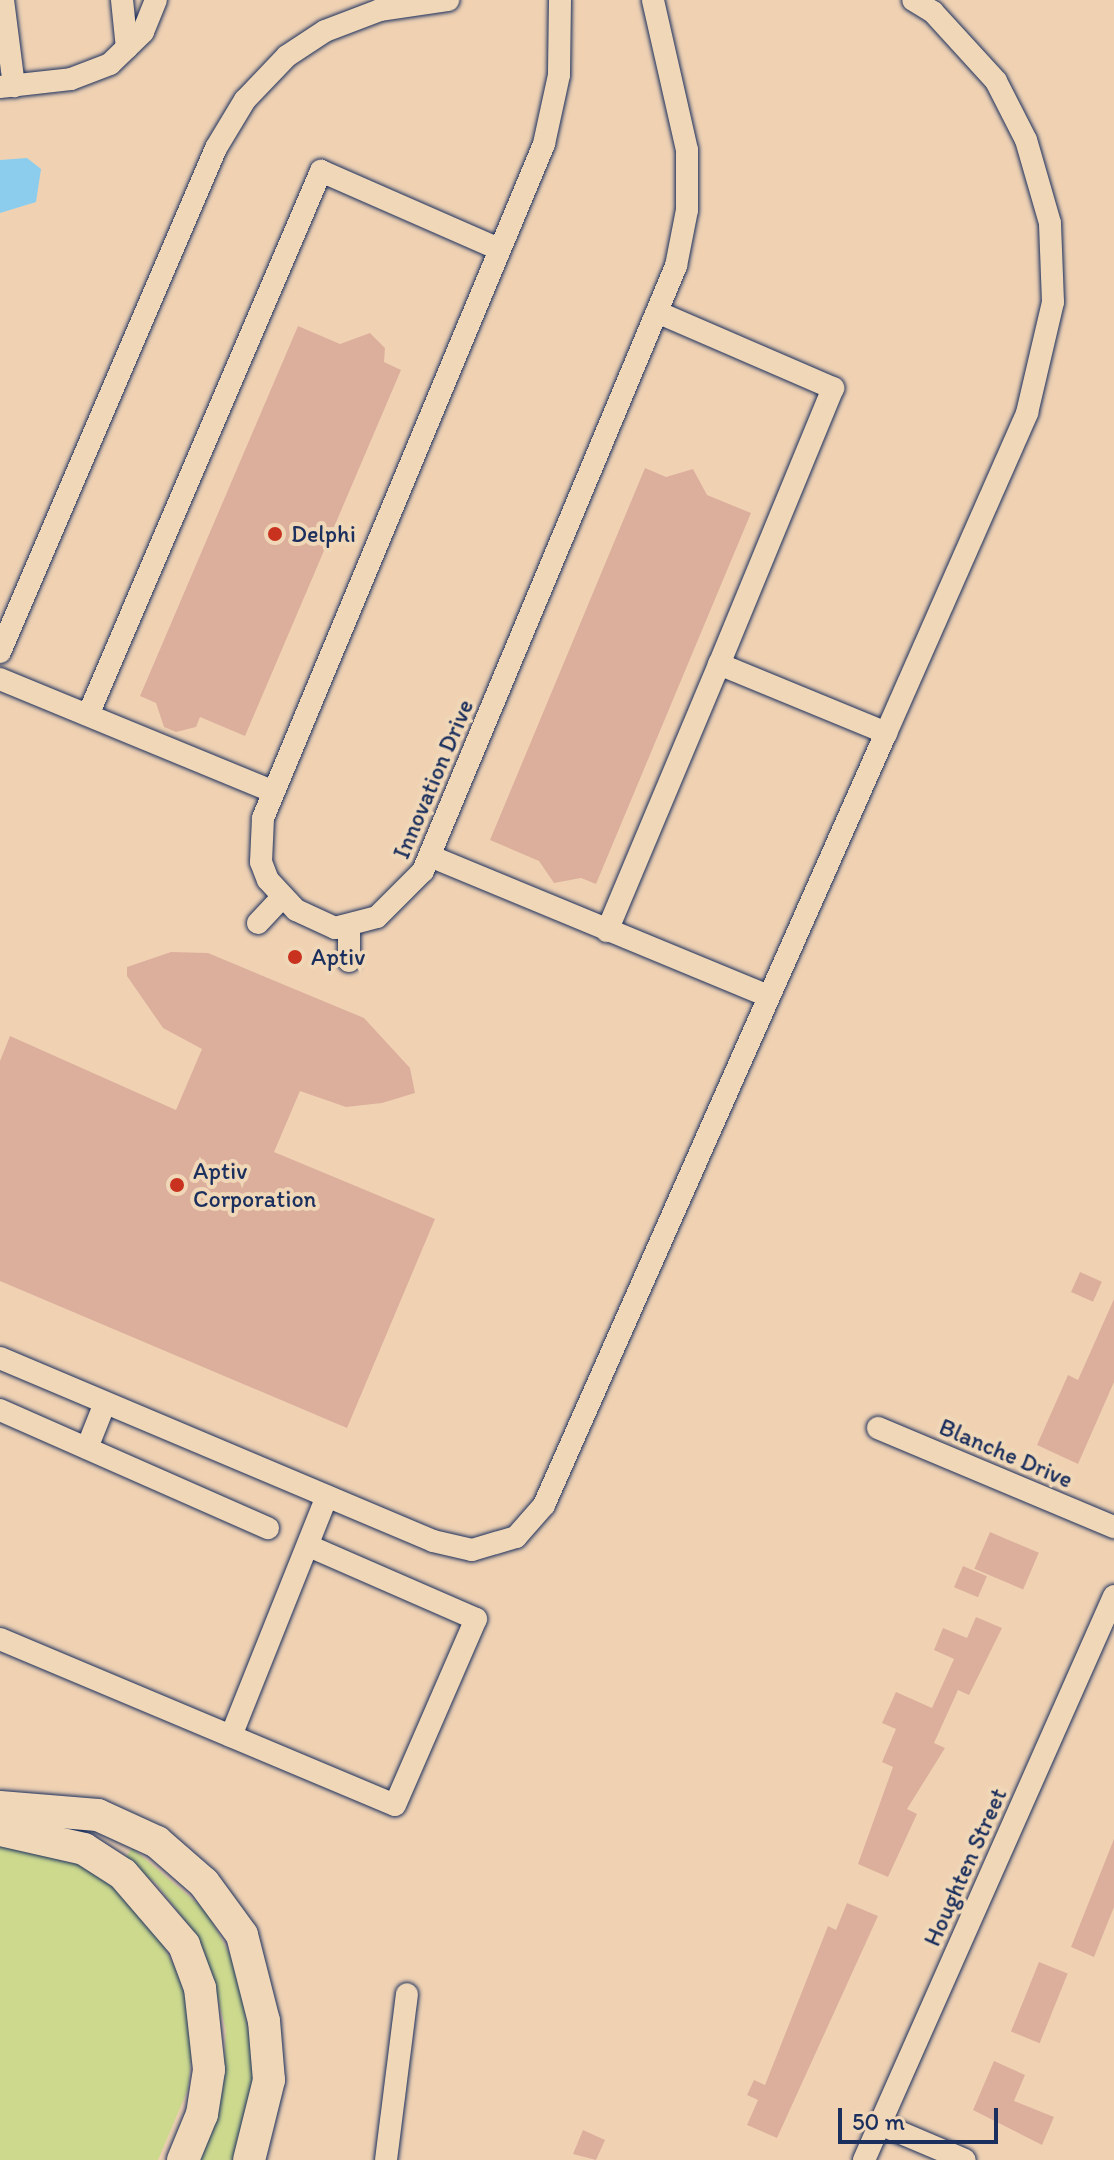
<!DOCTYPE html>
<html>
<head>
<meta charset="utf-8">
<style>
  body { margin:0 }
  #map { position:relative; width:1114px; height:2160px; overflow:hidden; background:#f0d2b3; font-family:Itim,sans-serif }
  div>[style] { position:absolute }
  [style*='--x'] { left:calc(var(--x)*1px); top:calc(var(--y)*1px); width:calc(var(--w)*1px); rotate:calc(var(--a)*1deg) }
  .green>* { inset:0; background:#cdda8e }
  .water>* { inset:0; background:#8ccded }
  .building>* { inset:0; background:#dcaf9d; transform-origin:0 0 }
  .roads { filter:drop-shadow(0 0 2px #1b2f5e) drop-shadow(0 0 2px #1b2f5e) }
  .minor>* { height:22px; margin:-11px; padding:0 11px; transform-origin:11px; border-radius:11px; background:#efd7b7 }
  .highway>* { height:32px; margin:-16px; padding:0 16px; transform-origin:16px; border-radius:16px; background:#efd7b7 }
  .dots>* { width:22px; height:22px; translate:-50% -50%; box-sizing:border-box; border:4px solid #efd7b7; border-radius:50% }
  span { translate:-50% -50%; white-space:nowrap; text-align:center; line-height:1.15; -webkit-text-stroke:8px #efd7b7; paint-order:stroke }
  .poi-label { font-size:24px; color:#1b2f5e }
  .left { translate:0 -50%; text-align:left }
  .street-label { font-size:24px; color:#1b2f5e }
  .scale { position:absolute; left:838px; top:2108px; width:160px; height:36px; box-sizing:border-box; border:4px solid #1b2f5e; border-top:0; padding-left:10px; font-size:24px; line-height:28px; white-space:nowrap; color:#1b2f5e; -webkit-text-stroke:6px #efd7b7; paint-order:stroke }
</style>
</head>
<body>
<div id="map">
  <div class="green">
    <i style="clip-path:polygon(0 1841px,56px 1852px,116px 1885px,154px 1928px,182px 1981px,193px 2036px,188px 2089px,158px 2160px,0 2160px)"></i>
    <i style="clip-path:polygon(132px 1848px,206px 1911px,235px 1964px,254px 2059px,251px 2109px,235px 2160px,199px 2160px,223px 2088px,226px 2030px,212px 1976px,193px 1931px,156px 1883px,124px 1860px)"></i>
  </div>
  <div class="water">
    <i style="clip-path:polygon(27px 158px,41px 169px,36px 202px,0 213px,0 160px)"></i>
  </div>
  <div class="building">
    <i style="clip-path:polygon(298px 326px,340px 344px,370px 333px,385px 348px,384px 362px,401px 370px,245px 736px,200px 717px,196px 727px,176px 732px,164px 727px,156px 703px,140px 696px)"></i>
    <i style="clip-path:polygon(645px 468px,666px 477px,693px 469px,707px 495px,751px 513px,596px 884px,581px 878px,554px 883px,539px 861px,490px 840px)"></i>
    <i style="clip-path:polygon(171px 952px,208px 953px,364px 1018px,410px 1068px,415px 1093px,382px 1103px,346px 1107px,300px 1091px,274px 1152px,435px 1219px,347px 1428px,0 1281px,0 1061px,10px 1036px,176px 1110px,202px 1049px,163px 1028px,127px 976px,127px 967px)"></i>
    <i style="left:1080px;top:1272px;width:24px;height:22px;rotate:24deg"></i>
    <i style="clip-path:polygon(1114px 1299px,1114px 1382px,1078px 1464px,1037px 1445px,1068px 1375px,1078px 1380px)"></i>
    <i style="left:990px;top:1532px;width:53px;height:40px;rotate:23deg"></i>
    <i style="left:963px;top:1566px;width:26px;height:23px;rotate:23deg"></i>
    <i style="clip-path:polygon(976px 1617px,1002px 1628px,969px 1695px,958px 1690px,934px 1743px,945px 1748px,907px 1809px,917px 1814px,888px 1877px,858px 1864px,893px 1767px,882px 1762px,896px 1729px,882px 1723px,896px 1692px,932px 1708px,954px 1659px,934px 1650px,943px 1628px,967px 1638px)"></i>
    <i style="clip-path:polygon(1114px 1839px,1114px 1907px,1094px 1957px,1071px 1947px)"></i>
    <i style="clip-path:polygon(847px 1903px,878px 1916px,777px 2138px,747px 2125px,758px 2100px,747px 2095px,754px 2080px,765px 2085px,828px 1926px,836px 1930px)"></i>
    <i style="left:1039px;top:1962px;width:31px;height:75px;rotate:22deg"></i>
    <i style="clip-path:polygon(994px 2061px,1025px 2075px,1014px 2101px,1054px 2117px,1042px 2145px,973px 2110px)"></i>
    <i style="clip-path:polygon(583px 2130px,605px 2140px,596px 2160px,573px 2154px)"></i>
  </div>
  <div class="roads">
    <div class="minor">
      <i style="--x:3;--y:0;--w:87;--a:82.7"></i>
      <i style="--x:122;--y:0;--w:48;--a:84.1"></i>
      <i style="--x:560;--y:0;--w:75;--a:90.8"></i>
      <i style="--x:559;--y:75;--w:71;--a:102.3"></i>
      <i style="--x:544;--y:144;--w:730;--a:112.63"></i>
      <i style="--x:263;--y:818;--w:44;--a:92.6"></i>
      <i style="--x:261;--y:862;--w:19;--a:69"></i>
      <i style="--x:268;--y:880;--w:41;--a:47"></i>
      <i style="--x:296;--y:910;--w:43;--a:24.8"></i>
      <i style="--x:335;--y:928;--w:43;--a:-14.7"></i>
      <i style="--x:377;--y:917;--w:65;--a:-45"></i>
      <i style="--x:423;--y:871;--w:656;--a:-67.31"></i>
      <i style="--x:676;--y:266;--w:57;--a:-78.9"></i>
      <i style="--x:687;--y:210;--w:60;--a:-90"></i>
      <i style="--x:687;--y:150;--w:154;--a:-102.8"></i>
      <i style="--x:0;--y:87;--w:71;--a:-6.4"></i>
      <i style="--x:71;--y:79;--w:42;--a:-21"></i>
      <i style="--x:110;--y:64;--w:46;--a:-44.1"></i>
      <i style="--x:143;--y:32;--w:35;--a:-68"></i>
      <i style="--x:657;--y:312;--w:192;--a:23.4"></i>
      <i style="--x:833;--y:388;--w:299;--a:112.4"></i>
      <i style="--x:719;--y:664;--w:181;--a:22.4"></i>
      <i style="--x:886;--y:733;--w:350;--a:-66.2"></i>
      <i style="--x:1027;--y:413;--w:114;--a:-76.8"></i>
      <i style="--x:1053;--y:302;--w:79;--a:-92.2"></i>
      <i style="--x:1050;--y:223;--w:86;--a:-106.1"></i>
      <i style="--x:1026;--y:140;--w:66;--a:-117"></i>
      <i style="--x:996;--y:81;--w:93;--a:-132.4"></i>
      <i style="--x:933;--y:12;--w:23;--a:-149"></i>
      <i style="--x:0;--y:652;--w:548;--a:-66.8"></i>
      <i style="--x:216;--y:148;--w:56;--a:-58.9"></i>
      <i style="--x:245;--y:100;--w:61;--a:-46.3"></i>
      <i style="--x:287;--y:56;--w:45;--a:-33.3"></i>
      <i style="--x:325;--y:31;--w:59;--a:-20.9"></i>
      <i style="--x:380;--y:10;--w:69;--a:-8.4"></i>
      <i style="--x:0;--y:679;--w:294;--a:22.4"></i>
      <i style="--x:88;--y:715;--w:592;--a:-66.81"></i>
      <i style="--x:321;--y:171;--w:194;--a:23.7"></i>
      <i style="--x:430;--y:856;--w:366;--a:22.5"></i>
      <i style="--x:258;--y:923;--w:34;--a:-47"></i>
      <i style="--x:607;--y:931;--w:290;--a:-67.2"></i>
      <i style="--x:349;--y:961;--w:35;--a:-90"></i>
      <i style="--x:0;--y:1358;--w:470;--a:22.9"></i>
      <i style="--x:433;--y:1541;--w:40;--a:13"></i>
      <i style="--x:472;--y:1550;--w:46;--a:-16.5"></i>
      <i style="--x:516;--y:1537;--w:43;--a:-48.8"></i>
      <i style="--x:544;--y:1505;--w:844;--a:-66.11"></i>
      <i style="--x:0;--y:1410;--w:293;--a:23.8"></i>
      <i style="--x:878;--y:1428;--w:256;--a:22.8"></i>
      <i style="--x:87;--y:1448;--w:48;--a:-68.2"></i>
      <i style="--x:0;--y:1639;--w:428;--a:22.8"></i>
      <i style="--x:395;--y:1805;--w:203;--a:-66.5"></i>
      <i style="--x:476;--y:1619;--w:182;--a:-156.4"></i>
      <i style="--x:231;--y:1736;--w:258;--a:-68.2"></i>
      <i style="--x:880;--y:2124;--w:92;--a:23"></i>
      <i style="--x:386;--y:2160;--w:167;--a:-82.8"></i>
      <i style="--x:864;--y:2160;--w:617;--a:-66.09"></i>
    </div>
    <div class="highway">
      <i style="--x:0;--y:1807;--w:98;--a:4.7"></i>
      <i style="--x:98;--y:1815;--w:65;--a:24.6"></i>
      <i style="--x:157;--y:1842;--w:62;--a:41.1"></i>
      <i style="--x:204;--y:1883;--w:64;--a:53.8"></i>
      <i style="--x:242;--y:1935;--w:89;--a:75.7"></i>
      <i style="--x:264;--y:2021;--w:59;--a:85.2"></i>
      <i style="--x:269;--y:2080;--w:82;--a:104"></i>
      <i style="--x:0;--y:1830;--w:86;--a:12.7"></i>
      <i style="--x:84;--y:1849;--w:46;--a:32.7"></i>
      <i style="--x:123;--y:1874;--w:94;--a:49.3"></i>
      <i style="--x:184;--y:1945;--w:46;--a:69.6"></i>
      <i style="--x:200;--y:1988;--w:82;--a:83.7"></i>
      <i style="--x:209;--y:2070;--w:45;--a:99"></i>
      <i style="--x:202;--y:2114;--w:50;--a:112.4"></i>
    </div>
  </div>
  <div class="dots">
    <i style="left:275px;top:534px;background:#c8321e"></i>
    <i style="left:295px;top:957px;background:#c8321e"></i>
    <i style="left:177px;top:1185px;background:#c8321e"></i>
  </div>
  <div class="poi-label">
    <span class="left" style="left:291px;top:534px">Delphi</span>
    <span class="left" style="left:311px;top:957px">Aptiv</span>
    <span class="left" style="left:193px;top:1185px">Aptiv<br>Corporation</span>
  </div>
  <div class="street-label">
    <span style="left:433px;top:779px;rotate:-67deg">Innovation Drive</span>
    <span style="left:1006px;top:1453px;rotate:23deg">Blanche Drive</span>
    <span style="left:965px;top:1867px;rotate:-66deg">Houghten Street</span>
  </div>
  <div class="scale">50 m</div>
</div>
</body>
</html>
